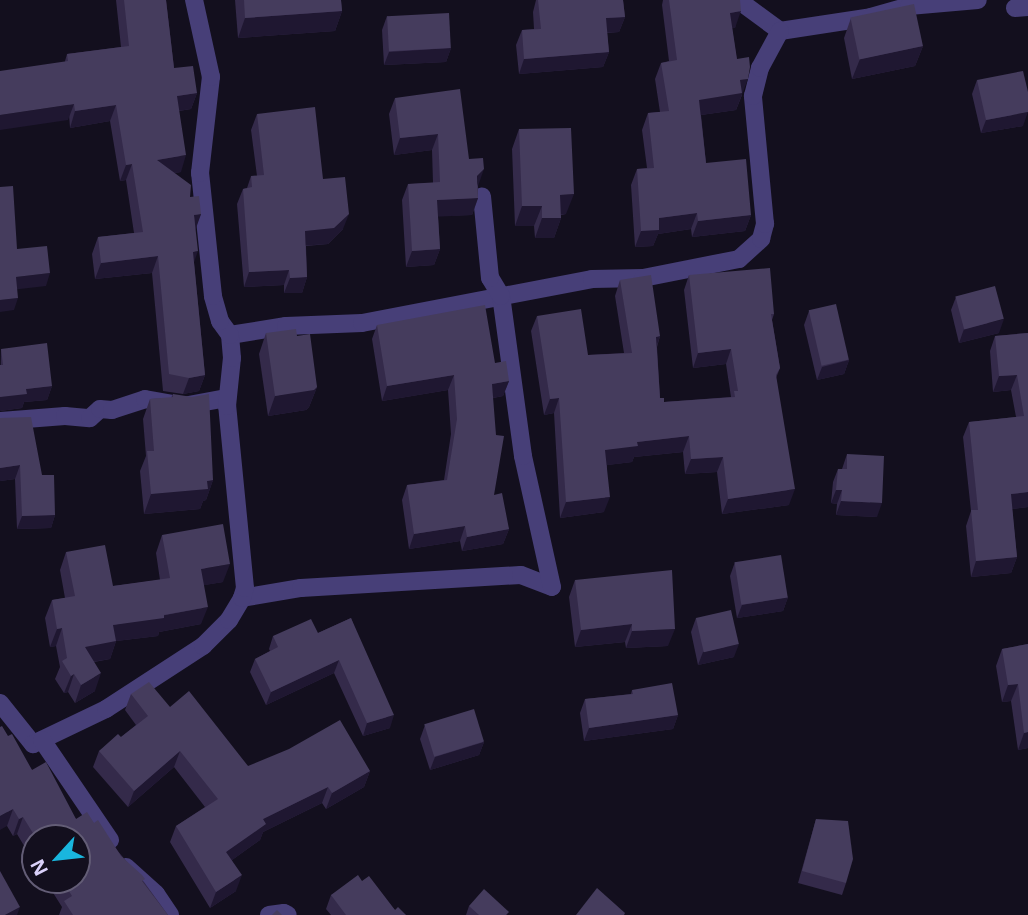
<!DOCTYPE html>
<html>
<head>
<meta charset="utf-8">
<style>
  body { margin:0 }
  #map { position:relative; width:1028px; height:915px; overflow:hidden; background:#130f1e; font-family:"Open Sans",sans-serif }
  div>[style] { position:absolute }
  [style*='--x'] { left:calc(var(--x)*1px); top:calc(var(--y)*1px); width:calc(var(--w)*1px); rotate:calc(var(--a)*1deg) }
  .minor>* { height:18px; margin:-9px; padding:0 9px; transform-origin:9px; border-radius:9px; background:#473f78 }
  .wall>* { inset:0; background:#342a4a }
  .shaded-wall>* { inset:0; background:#1f1731 }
  .building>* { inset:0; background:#453c5d; transform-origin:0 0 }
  span { translate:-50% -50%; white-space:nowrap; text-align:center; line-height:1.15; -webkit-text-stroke:7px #130f1e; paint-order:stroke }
  .north { position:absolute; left:21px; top:824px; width:70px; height:70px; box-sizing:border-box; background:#130f1e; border:2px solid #635d76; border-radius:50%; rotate:243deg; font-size:19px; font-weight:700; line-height:28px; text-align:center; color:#dad1fa }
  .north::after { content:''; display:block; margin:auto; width:24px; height:32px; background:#19b6de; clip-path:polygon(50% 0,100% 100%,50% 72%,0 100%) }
</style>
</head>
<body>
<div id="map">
  <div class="minor">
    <i style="--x:738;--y:0;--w:52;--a:36.4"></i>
    <i style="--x:780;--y:31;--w:92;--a:-8.7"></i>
    <i style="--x:871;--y:17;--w:40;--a:-16"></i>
    <i style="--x:909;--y:6;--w:69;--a:-5"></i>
    <i style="--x:1015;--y:8;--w:13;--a:-4"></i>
    <i style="--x:230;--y:335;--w:57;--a:-9.1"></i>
    <i style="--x:286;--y:326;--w:76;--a:-2.3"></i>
    <i style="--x:362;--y:323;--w:234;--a:-10.8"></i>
    <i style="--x:592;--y:279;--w:51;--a:-1.1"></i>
    <i style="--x:643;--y:278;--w:98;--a:-11.2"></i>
    <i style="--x:739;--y:259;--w:30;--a:-42"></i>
    <i style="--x:761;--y:239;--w:16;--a:-75"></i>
    <i style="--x:765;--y:224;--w:129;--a:-95.4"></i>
    <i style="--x:753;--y:96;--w:29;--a:-76"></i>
    <i style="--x:760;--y:68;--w:42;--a:-61.6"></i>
    <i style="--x:0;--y:421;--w:65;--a:-4.4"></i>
    <i style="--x:65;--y:416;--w:25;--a:5"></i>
    <i style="--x:90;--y:418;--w:13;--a:-42"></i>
    <i style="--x:100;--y:409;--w:12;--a:5"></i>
    <i style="--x:112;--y:410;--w:35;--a:-18"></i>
    <i style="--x:145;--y:399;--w:39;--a:10"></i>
    <i style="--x:183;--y:406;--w:45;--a:-10.3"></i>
    <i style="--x:242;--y:598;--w:60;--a:-9.6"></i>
    <i style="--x:301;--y:588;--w:220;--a:-3.4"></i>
    <i style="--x:521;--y:575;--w:33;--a:21"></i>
    <i style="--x:552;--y:587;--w:134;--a:-102.5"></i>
    <i style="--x:523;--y:456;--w:162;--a:-97.8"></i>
    <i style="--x:501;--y:296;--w:21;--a:-121"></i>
    <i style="--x:490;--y:278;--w:82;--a:-95.6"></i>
    <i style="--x:0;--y:703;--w:53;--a:51.2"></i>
    <i style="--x:33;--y:744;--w:81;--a:-25.6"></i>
    <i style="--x:106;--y:709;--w:116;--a:-33"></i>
    <i style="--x:203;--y:646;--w:37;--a:-45"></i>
    <i style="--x:229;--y:620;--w:26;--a:-59"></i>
    <i style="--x:242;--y:598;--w:10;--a:-73"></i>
    <i style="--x:245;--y:588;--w:183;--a:-95.6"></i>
    <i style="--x:227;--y:406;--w:48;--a:-84.1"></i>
    <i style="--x:232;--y:358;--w:23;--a:-95"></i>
    <i style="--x:230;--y:335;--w:17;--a:-126"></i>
    <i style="--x:220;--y:321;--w:26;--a:-106"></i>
    <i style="--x:213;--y:296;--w:124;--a:-96"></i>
    <i style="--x:200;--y:173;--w:97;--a:-83.5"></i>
    <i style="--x:211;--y:77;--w:79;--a:-102.4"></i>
    <i style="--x:42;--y:740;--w:121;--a:55.8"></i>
    <i style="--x:126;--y:867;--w:40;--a:42"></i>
    <i style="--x:156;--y:894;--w:25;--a:56"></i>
    <i style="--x:269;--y:915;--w:15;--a:-8"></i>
    <i style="--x:284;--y:913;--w:4;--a:27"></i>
  </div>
  <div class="wall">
    <i style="clip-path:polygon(116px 0,166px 0,174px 68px,197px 93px,191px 109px,179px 111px,181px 172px,174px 173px,201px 214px,195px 229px,194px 263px,205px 375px,199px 391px,183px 394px,163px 391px,152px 273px,95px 279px,92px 254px,98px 237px,134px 233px,126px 180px,120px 181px,110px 121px,70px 128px,65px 61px,67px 54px,121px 47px)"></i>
    <i style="clip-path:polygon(235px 0,341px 0,342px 11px,335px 31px,238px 38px)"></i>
    <i style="clip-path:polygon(536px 0,623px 0,625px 17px,619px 32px,607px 33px,609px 52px,603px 67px,519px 74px,516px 45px,522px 30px,534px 29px,533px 12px)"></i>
    <i style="clip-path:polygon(663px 0,740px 0,735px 28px,732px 28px,742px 95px,736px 110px,701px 115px,706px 163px,751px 215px,745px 231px,692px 237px,691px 229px,658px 234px,653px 246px,635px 247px,631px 185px,637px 169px,647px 168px,642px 130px,648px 113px,660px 112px,655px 79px,661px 63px,669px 61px,662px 5px)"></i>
    <i style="clip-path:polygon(387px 16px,451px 48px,446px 62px,384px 65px,382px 30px)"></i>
    <i style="clip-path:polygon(851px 18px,923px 46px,915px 66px,852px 79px,844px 38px)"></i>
    <i style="clip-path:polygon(977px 80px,1023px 126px,981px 133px,972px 94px)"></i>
    <i style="clip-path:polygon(395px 98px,469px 159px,478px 186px,478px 198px,472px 215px,438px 216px,440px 249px,434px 265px,406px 267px,402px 200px,408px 184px,433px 183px,432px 150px,394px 155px,389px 114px)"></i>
    <i style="clip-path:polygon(257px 114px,323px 179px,343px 229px,328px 244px,306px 246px,307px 277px,302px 293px,284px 293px,284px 285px,244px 287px,237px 204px,243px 189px,247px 188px,251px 176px,257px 176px,251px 130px)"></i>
    <i style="clip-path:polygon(519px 129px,566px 214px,561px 215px,561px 218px,554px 238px,535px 238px,534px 226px,515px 226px,512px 149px)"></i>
    <i style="clip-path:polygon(689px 275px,774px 314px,772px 320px,780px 368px,776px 378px,789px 505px,722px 514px,717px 472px,685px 474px,683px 452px,634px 457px,632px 462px,607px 465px,604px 512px,560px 518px,554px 413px,544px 415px,531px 331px,537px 316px,588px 355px,624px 353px,615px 296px,620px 280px,660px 336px,657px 347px,660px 398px,664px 402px,731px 397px,726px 364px,693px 368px,684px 290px)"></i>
    <i style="clip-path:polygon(956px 297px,999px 333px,959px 343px,951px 310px)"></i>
    <i style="clip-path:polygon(809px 311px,849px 360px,844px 374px,817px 380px,804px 325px)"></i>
    <i style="clip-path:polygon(377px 325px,495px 363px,509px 381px,503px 396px,493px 398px,494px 495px,509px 529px,503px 544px,462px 551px,460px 541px,409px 549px,402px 500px,407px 485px,444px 480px,451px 434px,448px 390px,382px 401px,372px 339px)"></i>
    <i style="clip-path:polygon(266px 333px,297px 336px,317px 387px,309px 407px,306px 410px,268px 416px,259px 354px)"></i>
    <i style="clip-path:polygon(1028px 333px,1028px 507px,1012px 509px,1017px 557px,1011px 573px,971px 577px,966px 526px,971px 511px,963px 437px,969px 422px,1016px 417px,1011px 390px,993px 392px,990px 351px,995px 336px)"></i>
    <i style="clip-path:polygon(1px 349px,52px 386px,47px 400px,24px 402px,22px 408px,0 411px)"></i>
    <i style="clip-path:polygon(173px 394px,213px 480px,206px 500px,203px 501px,200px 509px,144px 514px,140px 471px,146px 456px,143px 419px,150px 399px,171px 398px)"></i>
    <i style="clip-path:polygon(0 418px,42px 475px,55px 515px,51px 528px,17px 529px,15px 479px,0 481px)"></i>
    <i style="clip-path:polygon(847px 454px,877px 517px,836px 515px,837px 504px,831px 503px,833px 482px,838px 469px,842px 469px)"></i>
    <i style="clip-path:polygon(162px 535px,223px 582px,204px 585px,201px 624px,159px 632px,158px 636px,116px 641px,110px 659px,94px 662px,95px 691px,75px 703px,68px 692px,64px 693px,55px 679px,60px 667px,56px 646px,50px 647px,45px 618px,52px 600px,65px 598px,60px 570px,66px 552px,113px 586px,160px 580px,156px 553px)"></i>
    <i style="clip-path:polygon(735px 562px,788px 597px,783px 611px,737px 618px,730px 576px)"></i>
    <i style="clip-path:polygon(575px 580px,668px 646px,626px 648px,625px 642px,575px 647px,569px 597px)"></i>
    <i style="clip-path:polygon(351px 618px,390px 728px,363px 736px,334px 673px,266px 705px,250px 672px,255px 659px,270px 651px,269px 649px,273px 636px,318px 633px)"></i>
    <i style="clip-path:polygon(696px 618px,734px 657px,698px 665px,691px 632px)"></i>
    <i style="clip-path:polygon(1028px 644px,1028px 748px,1018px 750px,1011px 701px,1002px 702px,996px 666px,1002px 649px)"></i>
    <i style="clip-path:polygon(632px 690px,678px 715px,673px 729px,584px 741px,580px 713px,585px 699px,631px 694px)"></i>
    <i style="clip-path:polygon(131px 694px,170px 707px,248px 766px,370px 771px,364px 787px,326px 809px,322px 803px,263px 832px,260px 840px,232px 860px,236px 891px,210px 908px,170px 842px,176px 826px,205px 807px,174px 767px,128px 807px,93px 767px,99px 751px,121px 737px,136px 725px,125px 710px)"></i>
    <i style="clip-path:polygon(425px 725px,484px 742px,479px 755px,430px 770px,420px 739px)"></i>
    <i style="clip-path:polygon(8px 736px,32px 770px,76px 819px,94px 823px,144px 882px,168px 915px,59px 915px,62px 907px,45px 880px,77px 880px,77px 838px,35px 838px,35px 864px,17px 834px,13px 836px,7px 826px)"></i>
    <i style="clip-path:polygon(816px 819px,846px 883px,842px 895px,798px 883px)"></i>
    <i style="clip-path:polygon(362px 881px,395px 910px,406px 915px,331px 915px,326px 909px,331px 895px)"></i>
    <i style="clip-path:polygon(469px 906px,508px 915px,466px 915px)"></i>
  </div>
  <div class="shaded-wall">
    <i style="clip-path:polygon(342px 11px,335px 31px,238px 38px,245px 18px)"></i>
    <i style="clip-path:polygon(741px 11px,735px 28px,724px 29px,730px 13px)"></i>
    <i style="clip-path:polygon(625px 17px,619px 32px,600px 33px,606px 18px)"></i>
    <i style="clip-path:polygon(923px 46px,915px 66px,852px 79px,860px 59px)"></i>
    <i style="clip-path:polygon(451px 48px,446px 62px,384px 65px,389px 52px)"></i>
    <i style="clip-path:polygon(609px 52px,603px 67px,519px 74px,524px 59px)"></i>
    <i style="clip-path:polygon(748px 79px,736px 110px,694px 116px,699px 100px,740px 80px)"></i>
    <i style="clip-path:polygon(197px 93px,191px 109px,171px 112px,177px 96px)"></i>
    <i style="clip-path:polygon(74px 104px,68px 120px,0 130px,0 115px)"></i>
    <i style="clip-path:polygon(116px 105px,110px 121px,70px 128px,75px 111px)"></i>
    <i style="clip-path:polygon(1028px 112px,1023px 126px,981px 133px,986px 120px)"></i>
    <i style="clip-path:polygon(438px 134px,432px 150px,394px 155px,400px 138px)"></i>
    <i style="clip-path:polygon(186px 155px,181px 172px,151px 176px,157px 160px)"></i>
    <i style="clip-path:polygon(132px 164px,126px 180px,120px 181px,126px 165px)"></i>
    <i style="clip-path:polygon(484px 169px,478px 186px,477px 176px)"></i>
    <i style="clip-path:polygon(574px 194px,566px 214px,553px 215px,560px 195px)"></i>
    <i style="clip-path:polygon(478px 198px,472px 215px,431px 217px,437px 200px)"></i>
    <i style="clip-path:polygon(522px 206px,542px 206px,534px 226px,515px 226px)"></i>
    <i style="clip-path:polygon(697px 213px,691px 229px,658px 234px,653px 246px,635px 247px,641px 231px,659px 218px)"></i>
    <i style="clip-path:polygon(201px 214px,195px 231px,194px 215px)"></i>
    <i style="clip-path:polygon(349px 214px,343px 229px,328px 244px,299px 246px,305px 231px)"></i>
    <i style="clip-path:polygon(751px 215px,745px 231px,692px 237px,698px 221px)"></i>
    <i style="clip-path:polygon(542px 218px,561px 218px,554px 238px,535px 238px)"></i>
    <i style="clip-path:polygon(440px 249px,434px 265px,406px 267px,412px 251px)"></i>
    <i style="clip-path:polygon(198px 251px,192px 268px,193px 252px)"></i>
    <i style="clip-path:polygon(158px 256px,152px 273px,95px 279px,101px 263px)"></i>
    <i style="clip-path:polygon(289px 270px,284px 285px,244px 287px,249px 272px)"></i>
    <i style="clip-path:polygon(50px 273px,46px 286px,11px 290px,16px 277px)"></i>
    <i style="clip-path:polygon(307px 277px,302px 293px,284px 293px,290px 278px)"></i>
    <i style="clip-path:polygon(18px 298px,14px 310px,0 312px,0 300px)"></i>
    <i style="clip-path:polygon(1004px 319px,999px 333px,959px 343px,964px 329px)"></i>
    <i style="clip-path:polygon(660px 336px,655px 351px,656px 337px)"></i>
    <i style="clip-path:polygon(731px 349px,726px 364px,693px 368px,698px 353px)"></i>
    <i style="clip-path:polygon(849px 360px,844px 374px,817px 380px,822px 367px)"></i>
    <i style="clip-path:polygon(205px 375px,199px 391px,183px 394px,189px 378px)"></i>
    <i style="clip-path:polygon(454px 375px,448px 390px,382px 401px,387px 386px)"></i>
    <i style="clip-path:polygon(1017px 375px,1011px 390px,993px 392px,999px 376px)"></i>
    <i style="clip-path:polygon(509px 381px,503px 396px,487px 399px,492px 384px)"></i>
    <i style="clip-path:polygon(52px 386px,47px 400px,24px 402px,22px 408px,0 411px,0 397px,26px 389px)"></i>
    <i style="clip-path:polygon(317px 387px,309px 407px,306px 410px,268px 416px,275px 396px)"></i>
    <i style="clip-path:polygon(559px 398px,554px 413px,544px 415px,550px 399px)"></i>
    <i style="clip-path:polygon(689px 436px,683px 452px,634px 457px,632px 462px,600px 466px,605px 450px,637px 442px)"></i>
    <i style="clip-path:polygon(723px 457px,717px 472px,685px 474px,691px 459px)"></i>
    <i style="clip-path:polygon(20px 465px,15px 479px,0 481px,0 468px)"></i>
    <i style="clip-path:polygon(213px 480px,206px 500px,203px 501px,200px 509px,144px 514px,151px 494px,207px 481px)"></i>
    <i style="clip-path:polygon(795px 489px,789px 505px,722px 514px,728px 499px)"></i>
    <i style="clip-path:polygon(836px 490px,842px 490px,837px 504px,831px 503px)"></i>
    <i style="clip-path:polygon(1028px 492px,1028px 507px,1005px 510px,1011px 494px)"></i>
    <i style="clip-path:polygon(610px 497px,604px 512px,560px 518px,566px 502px)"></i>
    <i style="clip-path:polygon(841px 501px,882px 503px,877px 517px,836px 515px)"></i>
    <i style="clip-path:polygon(55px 515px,51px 528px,17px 529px,22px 516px)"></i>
    <i style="clip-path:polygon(465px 526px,460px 541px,409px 549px,414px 534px)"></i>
    <i style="clip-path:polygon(509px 529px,503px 544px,462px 551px,467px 537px)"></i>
    <i style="clip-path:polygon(1017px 557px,1011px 573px,971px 577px,976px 561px)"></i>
    <i style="clip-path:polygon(230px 564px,223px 582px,194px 587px,201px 569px)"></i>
    <i style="clip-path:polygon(788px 597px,783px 611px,737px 618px,742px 605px)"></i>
    <i style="clip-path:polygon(208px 607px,201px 624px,159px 632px,158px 636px,116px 641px,110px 659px,79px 664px,85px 647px,113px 625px)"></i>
    <i style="clip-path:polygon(632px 624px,625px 642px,575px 647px,581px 630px)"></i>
    <i style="clip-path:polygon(62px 628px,56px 646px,50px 647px,57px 629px)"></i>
    <i style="clip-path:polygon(675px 629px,668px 646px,626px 648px,632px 631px)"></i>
    <i style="clip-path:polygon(739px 644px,734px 657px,698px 665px,703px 652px)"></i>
    <i style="clip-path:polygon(339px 660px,334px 673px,266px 705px,271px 692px)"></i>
    <i style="clip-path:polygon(101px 673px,95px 691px,75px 703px,81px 685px)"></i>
    <i style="clip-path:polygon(74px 674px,68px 692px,64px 693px,71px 676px)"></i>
    <i style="clip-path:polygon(1018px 684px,1011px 701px,1002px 702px,1008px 685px)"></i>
    <i style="clip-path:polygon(394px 715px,390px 728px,363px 736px,367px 723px)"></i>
    <i style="clip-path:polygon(678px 715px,673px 729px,584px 741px,589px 728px)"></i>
    <i style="clip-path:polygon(1028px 732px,1028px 748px,1018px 750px,1024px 733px)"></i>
    <i style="clip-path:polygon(484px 742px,479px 755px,430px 770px,435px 757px)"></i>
    <i style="clip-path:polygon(180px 751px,174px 767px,128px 807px,134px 791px)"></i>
    <i style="clip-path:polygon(370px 771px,364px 787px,326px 809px,332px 793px)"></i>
    <i style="clip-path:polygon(328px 787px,322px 803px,263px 832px,260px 840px,221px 868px,226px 852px,263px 819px)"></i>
    <i style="clip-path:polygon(13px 809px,7px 826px,0 830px,0 816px)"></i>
    <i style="clip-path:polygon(23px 817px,17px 834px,13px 836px,19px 819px)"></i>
    <i style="clip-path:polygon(242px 875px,236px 891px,210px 908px,216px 892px)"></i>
    <i style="clip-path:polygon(20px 907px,17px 915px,5px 915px)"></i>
  </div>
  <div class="building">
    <i style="clip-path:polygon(124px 0,166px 0,174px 68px,193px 66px,197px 93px,177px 96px,186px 155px,157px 160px,191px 185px,190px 197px,199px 196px,201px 214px,194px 215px,198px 251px,193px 252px,205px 375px,189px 378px,169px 374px,158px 256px,101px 263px,98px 237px,143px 232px,132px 164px,126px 165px,116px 105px,75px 111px,74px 104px,0 115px,0 71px,68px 61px,67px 54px,129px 46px)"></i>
    <i style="clip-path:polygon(244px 0,341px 0,342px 11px,245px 18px)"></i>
    <i style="clip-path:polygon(538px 0,623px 0,625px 17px,606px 18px,609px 52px,524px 59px,522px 30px,541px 29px)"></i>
    <i style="clip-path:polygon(669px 0,740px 0,741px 11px,730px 13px,737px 59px,749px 57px,750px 67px,748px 79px,740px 80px,742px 93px,699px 100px,706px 163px,746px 159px,751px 215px,698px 221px,697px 213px,659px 218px,659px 230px,641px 231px,637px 169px,654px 168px,648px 113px,669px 111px,661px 63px,677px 60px)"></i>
    <i style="left:914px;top:4px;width:43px;height:65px;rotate:78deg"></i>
    <i style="left:449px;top:13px;width:35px;height:62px;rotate:87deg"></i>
    <i style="clip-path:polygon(1023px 71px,1028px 92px,1028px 112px,986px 120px,977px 80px)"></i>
    <i style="clip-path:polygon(460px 89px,469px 159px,483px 158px,484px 169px,477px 176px,478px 198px,437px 200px,440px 249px,412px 251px,408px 184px,440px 182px,438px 134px,400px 138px,395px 98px)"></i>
    <i style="clip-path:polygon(315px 107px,323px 179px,345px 177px,349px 214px,334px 228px,305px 231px,307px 277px,290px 278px,289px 270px,249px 272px,243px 189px,252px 187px,251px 176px,264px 175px,257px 114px)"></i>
    <i style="clip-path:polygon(571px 128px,574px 194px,560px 195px,561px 218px,542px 218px,542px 206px,522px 206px,519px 129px)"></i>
    <i style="clip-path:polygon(13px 186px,17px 249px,47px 246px,50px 273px,16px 277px,18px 298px,0 300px,0 187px)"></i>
    <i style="clip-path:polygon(770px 268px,774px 314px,771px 314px,780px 368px,776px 375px,795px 489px,728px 499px,723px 457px,691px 459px,689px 436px,637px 442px,638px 446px,605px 450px,610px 497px,566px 502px,559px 398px,550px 399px,537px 316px,581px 309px,588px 355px,632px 353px,620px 280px,651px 275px,660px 336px,656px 337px,660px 398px,664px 398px,664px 402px,735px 397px,734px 391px,738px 391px,731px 349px,698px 353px,689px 275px)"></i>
    <i style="left:995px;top:286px;width:34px;height:41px;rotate:75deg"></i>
    <i style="left:836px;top:304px;width:57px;height:28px;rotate:77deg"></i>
    <i style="clip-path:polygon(485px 305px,495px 363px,506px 361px,509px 381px,492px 384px,496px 435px,504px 436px,494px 495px,502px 493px,509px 529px,467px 537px,465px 526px,414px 534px,407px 485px,447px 480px,457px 419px,454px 375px,387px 386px,377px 325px)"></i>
    <i style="clip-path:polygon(296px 329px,297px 336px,310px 334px,317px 387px,314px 390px,275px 396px,266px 333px)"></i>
    <i style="clip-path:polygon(1028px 333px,1028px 492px,1011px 494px,1017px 557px,976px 561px,971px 510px,978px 510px,969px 422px,1024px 416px,1017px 375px,999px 376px,995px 336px)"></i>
    <i style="clip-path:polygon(47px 343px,52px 386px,26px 389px,27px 394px,0 397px,0 365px,3px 365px,1px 349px)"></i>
    <i style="clip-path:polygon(173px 394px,192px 397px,209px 394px,213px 480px,207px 481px,208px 489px,151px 494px,147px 451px,154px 451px,150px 399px,173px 397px)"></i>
    <i style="clip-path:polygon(31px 417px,42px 475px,54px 475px,55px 515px,22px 516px,20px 465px,0 468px,0 418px)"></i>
    <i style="clip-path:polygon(847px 454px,884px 456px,882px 503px,841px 501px,842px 490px,836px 490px,838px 469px,847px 469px)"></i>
    <i style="clip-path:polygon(223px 524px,230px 564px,201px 569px,208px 607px,164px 615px,164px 618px,113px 625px,116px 641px,85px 647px,101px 673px,81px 685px,74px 674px,71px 676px,62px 661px,67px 658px,62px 628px,57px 629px,52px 600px,75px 596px,66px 552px,105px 545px,113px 586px,170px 578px,162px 535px)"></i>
    <i style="left:781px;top:555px;width:43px;height:47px;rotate:81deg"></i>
    <i style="clip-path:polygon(672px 570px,675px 629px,632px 631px,632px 624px,581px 630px,575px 580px)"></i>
    <i style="left:731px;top:610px;width:35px;height:36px;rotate:77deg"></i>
    <i style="clip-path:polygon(351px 618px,394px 715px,367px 723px,339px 660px,271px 692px,255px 659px,278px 647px,273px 636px,311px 619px,318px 633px)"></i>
    <i style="clip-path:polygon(1028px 644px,1028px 732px,1024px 733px,1018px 684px,1008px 685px,1002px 649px)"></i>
    <i style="clip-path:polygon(149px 682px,170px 707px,189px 691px,248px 766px,289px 749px,340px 720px,370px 771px,332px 793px,328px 787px,263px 819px,266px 824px,226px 852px,242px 875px,216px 892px,176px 826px,218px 799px,180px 751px,134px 791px,99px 751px,118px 734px,121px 737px,148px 716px,131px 694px)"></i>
    <i style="clip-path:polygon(672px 683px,678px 715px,589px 728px,585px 699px,633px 694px,632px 690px)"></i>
    <i style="left:474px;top:709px;width:34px;height:52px;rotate:73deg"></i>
    <i style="clip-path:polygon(2px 726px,8px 736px,12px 734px,32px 770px,46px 762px,76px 819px,87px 812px,94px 823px,98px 820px,121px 856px,142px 875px,145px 879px,142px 881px,168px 915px,73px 915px,64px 901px,72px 896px,62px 880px,77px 880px,77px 838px,36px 838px,23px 817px,19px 819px,13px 809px,0 816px,0 727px)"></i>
    <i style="clip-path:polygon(816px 819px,848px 821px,853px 859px,846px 883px,802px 871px)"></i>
    <i style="clip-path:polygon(0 871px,20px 907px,5px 915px,0 915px)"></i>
    <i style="clip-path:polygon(358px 875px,362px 881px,369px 876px,395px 910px,398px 907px,406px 915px,346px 915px,331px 895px)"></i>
    <i style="clip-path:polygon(597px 888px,625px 913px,624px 915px,576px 915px)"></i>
    <i style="clip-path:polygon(484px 889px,509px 912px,506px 915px,479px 915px,469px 906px)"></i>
    <i style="clip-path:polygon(277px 910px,282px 915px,272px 915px)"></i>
  </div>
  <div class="north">N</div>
</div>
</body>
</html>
